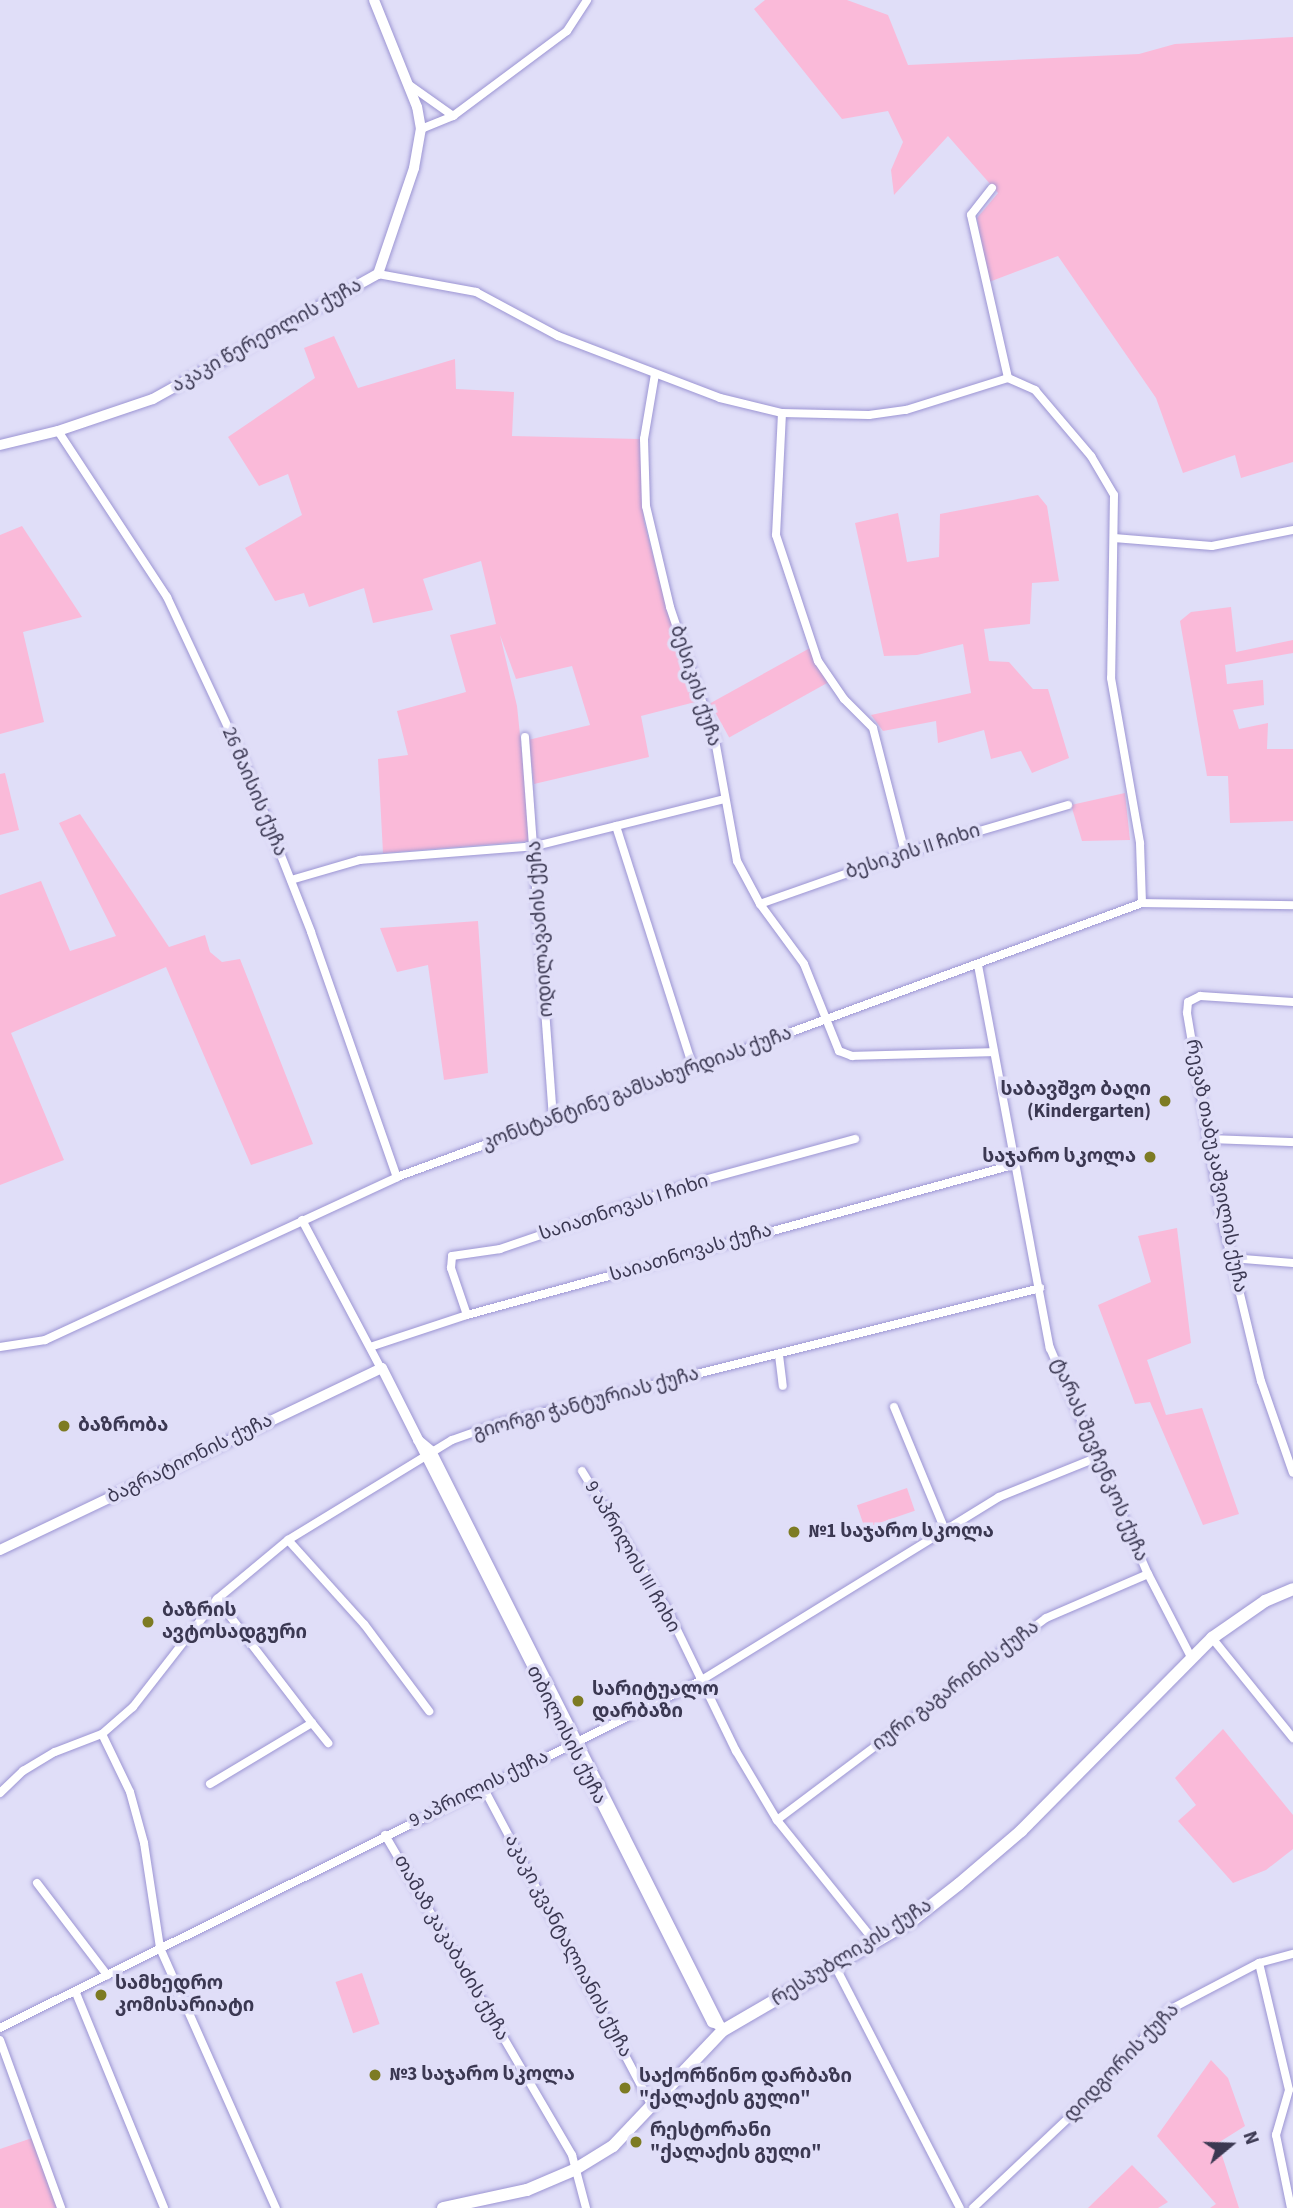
<!DOCTYPE html>
<html>
<head>
<meta charset="utf-8">
<style>
  body { margin:0 }
  #map { position:relative; width:1293px; height:2208px; overflow:hidden; background:#e0def8; font-family:"Source Sans 3","Noto Sans Georgian",sans-serif }
  div>[style] { position:absolute }
  [style*='--x'] { left:calc(var(--x)*1px); top:calc(var(--y)*1px); width:calc(var(--w)*1px); rotate:calc(var(--a)*1deg) }
  .green>* { inset:0; background:#fabad9; transform-origin:0 0 }
  .roads { filter:drop-shadow(0 0 2px #9c95d3) drop-shadow(0 0 2px #9c95d3) }
  .street>* { height:8px; margin:-4px; padding:0 4px; transform-origin:4px; border-radius:4px; background:#fff }
  .secondary>* { height:10px; margin:-5px; padding:0 5px; transform-origin:5px; border-radius:5px; background:#fff }
  .primary>* { height:12px; margin:-6px; padding:0 6px; transform-origin:6px; border-radius:6px; background:#fff }
  .dots>* { width:19px; height:19px; translate:-50% -50%; box-sizing:border-box; border:4px solid #e0def8; border-radius:50% }
  span { translate:-50% -50%; white-space:nowrap; text-align:center; line-height:1.15; -webkit-text-stroke:7px #e0def8; paint-order:stroke }
  .street-label { font-size:19px; color:#3b3852 }
  .poi-label { font-size:19px; color:#3b3852; font-weight:700 }
  .right { translate:-100% -50%; text-align:right }
  .left { translate:0 -50%; text-align:left }
  .north { position:absolute; left:1195px; top:2110px; width:70px; height:70px; -webkit-text-stroke:5px #e0def8; paint-order:stroke; rotate:71deg; font-size:19px; font-weight:700; line-height:28px; text-align:center; color:#3b3852 }
  .north::after { content:''; display:block; margin:auto; width:24px; height:32px; background:#3b3852; clip-path:polygon(50% 0,100% 100%,50% 72%,0 100%) }
</style>
</head>
<body>
<div id="map">
  <div class="green">
    <i style="clip-path:polygon(765px 0,847px 0,888px 15px,908px 65px,1139px 54px,1175px 44px,1293px 37px,1293px 462px,1241px 478px,1235px 455px,1183px 473px,1156px 398px,1058px 256px,989px 282px,977px 218px,998px 193px,948px 136px,894px 195px,891px 170px,903px 142px,888px 111px,842px 119px,754px 9px)"></i>
    <i style="clip-path:polygon(334px 336px,358px 388px,455px 359px,456px 389px,514px 392px,512px 436px,640px 439px,644px 521px,665px 601px,699px 701px,641px 716px,649px 757px,534px 784px,528px 740px,590px 725px,572px 666px,516px 679px,500px 635px,517px 706px,531px 841px,383px 853px,378px 759px,408px 755px,397px 711px,466px 692px,450px 635px,496px 624px,481px 561px,423px 579px,433px 610px,373px 623px,364px 588px,309px 607px,304px 593px,275px 601px,245px 548px,302px 515px,288px 474px,259px 486px,228px 437px,315px 378px,304px 348px)"></i>
    <i style="clip-path:polygon(1038px 495px,1047px 506px,1059px 581px,1032px 583px,1030px 624px,984px 629px,989px 661px,1009px 662px,1033px 689px,1048px 689px,1069px 758px,1032px 773px,1021px 751px,991px 759px,984px 730px,938px 743px,936px 721px,883px 731px,871px 715px,971px 693px,963px 644px,917px 655px,884px 656px,855px 523px,898px 513px,907px 562px,939px 557px,940px 514px)"></i>
    <i style="clip-path:polygon(22px 526px,82px 617px,23px 632px,44px 722px,0 734px,0 535px)"></i>
    <i style="clip-path:polygon(1231px 607px,1236px 652px,1293px 640px,1293px 653px,1225px 665px,1227px 684px,1263px 680px,1264px 705px,1233px 710px,1239px 729px,1268px 723px,1267px 749px,1293px 749px,1293px 821px,1230px 823px,1228px 776px,1207px 776px,1180px 621px,1191px 612px)"></i>
    <i style="left:810px;top:648px;width:39px;height:114px;rotate:61deg"></i>
    <i style="clip-path:polygon(5px 773px,19px 830px,0 835px,0 774px)"></i>
    <i style="clip-path:polygon(1125px 793px,1130px 840px,1082px 841px,1071px 805px)"></i>
    <i style="clip-path:polygon(80px 814px,169px 947px,205px 935px,210px 952px,222px 962px,240px 959px,313px 1144px,251px 1165px,166px 967px,11px 1033px,64px 1160px,0 1185px,0 895px,41px 881px,70px 951px,116px 936px,59px 823px)"></i>
    <i style="clip-path:polygon(478px 921px,488px 1073px,444px 1080px,428px 965px,397px 972px,380px 928px)"></i>
    <i style="clip-path:polygon(1177px 1228px,1191px 1343px,1147px 1360px,1166px 1415px,1202px 1408px,1239px 1514px,1203px 1525px,1150px 1402px,1135px 1404px,1098px 1305px,1151px 1282px,1138px 1236px)"></i>
    <i style="left:907px;top:1488px;width:24px;height:53px;rotate:71deg"></i>
    <i style="clip-path:polygon(1223px 1729px,1293px 1815px,1293px 1849px,1266px 1870px,1233px 1883px,1178px 1821px,1196px 1805px,1175px 1778px)"></i>
    <i style="left:362px;top:1973px;width:54px;height:28px;rotate:71deg"></i>
    <i style="clip-path:polygon(1211px 2060px,1228px 2078px,1245px 2126px,1218px 2143px,1239px 2208px,1210px 2208px,1216px 2204px,1157px 2136px)"></i>
    <i style="clip-path:polygon(32px 2138px,57px 2208px,0 2208px,0 2149px)"></i>
    <i style="clip-path:polygon(1132px 2165px,1168px 2202px,1158px 2208px,1088px 2208px)"></i>
  </div>
  <div class="roads">
    <div class="street">
      <i style="--x:408;--y:84;--w:55;--a:35.4"></i>
      <i style="--x:421;--y:129;--w:35;--a:-22"></i>
      <i style="--x:453;--y:116;--w:142;--a:-36.7"></i>
      <i style="--x:567;--y:31;--w:37;--a:-57"></i>
      <i style="--x:992;--y:188;--w:34;--a:128"></i>
      <i style="--x:971;--y:215;--w:167;--a:77.2"></i>
      <i style="--x:1008;--y:378;--w:30;--a:24"></i>
      <i style="--x:1035;--y:390;--w:87;--a:49.7"></i>
      <i style="--x:1091;--y:456;--w:45;--a:59.5"></i>
      <i style="--x:1114;--y:495;--w:183;--a:90.9"></i>
      <i style="--x:1111;--y:678;--w:168;--a:80"></i>
      <i style="--x:1140;--y:843;--w:60;--a:88.1"></i>
      <i style="--x:378;--y:274;--w:100;--a:10.4"></i>
      <i style="--x:476;--y:292;--w:93;--a:28.2"></i>
      <i style="--x:558;--y:336;--w:173;--a:20.9"></i>
      <i style="--x:720;--y:398;--w:64;--a:13.6"></i>
      <i style="--x:782;--y:413;--w:87;--a:1.3"></i>
      <i style="--x:869;--y:415;--w:37;--a:-8"></i>
      <i style="--x:906;--y:410;--w:107;--a:-17.4"></i>
      <i style="--x:655;--y:374;--w:66;--a:99.6"></i>
      <i style="--x:644;--y:439;--w:67;--a:88.3"></i>
      <i style="--x:646;--y:506;--w:104;--a:76.6"></i>
      <i style="--x:670;--y:607;--w:140;--a:71.3"></i>
      <i style="--x:715;--y:740;--w:123;--a:79.7"></i>
      <i style="--x:737;--y:861;--w:49;--a:61.9"></i>
      <i style="--x:760;--y:904;--w:74;--a:53.7"></i>
      <i style="--x:804;--y:964;--w:94;--a:68.1"></i>
      <i style="--x:839;--y:1051;--w:14;--a:21"></i>
      <i style="--x:852;--y:1056;--w:142;--a:-1.6"></i>
      <i style="--x:782;--y:413;--w:122;--a:92.8"></i>
      <i style="--x:776;--y:535;--w:133;--a:71.6"></i>
      <i style="--x:818;--y:661;--w:46;--a:55.6"></i>
      <i style="--x:844;--y:699;--w:41;--a:45"></i>
      <i style="--x:873;--y:728;--w:129;--a:75.6"></i>
      <i style="--x:58;--y:431;--w:199;--a:56.7"></i>
      <i style="--x:167;--y:597;--w:179;--a:64.9"></i>
      <i style="--x:243;--y:759;--w:186;--a:68.5"></i>
      <i style="--x:311;--y:932;--w:260;--a:70.7"></i>
      <i style="--x:1114;--y:538;--w:98;--a:4.7"></i>
      <i style="--x:1212;--y:546;--w:83;--a:-11.2"></i>
      <i style="--x:525;--y:737;--w:384;--a:85.8"></i>
      <i style="--x:616;--y:826;--w:254;--a:72.3"></i>
      <i style="--x:291;--y:880;--w:72;--a:-16.2"></i>
      <i style="--x:360;--y:860;--w:177;--a:-4.5"></i>
      <i style="--x:536;--y:846;--w:194;--a:-14"></i>
      <i style="--x:760;--y:904;--w:154;--a:-19.4"></i>
      <i style="--x:905;--y:853;--w:170;--a:-16.4"></i>
      <i style="--x:978;--y:965;--w:390;--a:79.4"></i>
      <i style="--x:1050;--y:1348;--w:246;--a:66.6"></i>
      <i style="--x:1148;--y:1574;--w:93;--a:62.6"></i>
      <i style="--x:1293;--y:1002;--w:93;--a:-176.3"></i>
      <i style="--x:1200;--y:996;--w:13;--a:153"></i>
      <i style="--x:1188;--y:1002;--w:11;--a:95"></i>
      <i style="--x:1187;--y:1013;--w:209;--a:80.4"></i>
      <i style="--x:1222;--y:1219;--w:167;--a:76.5"></i>
      <i style="--x:1261;--y:1381;--w:97;--a:70.8"></i>
      <i style="--x:1207;--y:1139;--w:86;--a:2"></i>
      <i style="--x:302;--y:1220;--w:166;--a:62"></i>
      <i style="--x:1231;--y:1258;--w:62;--a:4.6"></i>
      <i style="--x:467;--y:1315;--w:50;--a:-108.8"></i>
      <i style="--x:451;--y:1268;--w:12;--a:-85"></i>
      <i style="--x:452;--y:1256;--w:49;--a:-8.3"></i>
      <i style="--x:500;--y:1249;--w:204;--a:-18.9"></i>
      <i style="--x:693;--y:1183;--w:168;--a:-15.2"></i>
      <i style="--x:0;--y:1347;--w:46;--a:-8.8"></i>
      <i style="--x:45;--y:1340;--w:388;--a:-24.8"></i>
      <i style="--x:397;--y:1177;--w:794;--a:-20.19"></i>
      <i style="--x:1142;--y:903;--w:151;--a:0.8"></i>
      <i style="--x:370;--y:1347;--w:102;--a:-18.3"></i>
      <i style="--x:467;--y:1315;--w:566;--a:-15.36"></i>
      <i style="--x:779;--y:1355;--w:31;--a:83"></i>
      <i style="--x:894;--y:1407;--w:133;--a:67.5"></i>
      <i style="--x:582;--y:1471;--w:162;--a:58.4"></i>
      <i style="--x:667;--y:1609;--w:158;--a:64.1"></i>
      <i style="--x:736;--y:1751;--w:80;--a:59.3"></i>
      <i style="--x:777;--y:1820;--w:156;--a:51.2"></i>
      <i style="--x:288;--y:1540;--w:113;--a:47.9"></i>
      <i style="--x:364;--y:1624;--w:109;--a:53.2"></i>
      <i style="--x:1212;--y:1638;--w:129;--a:51"></i>
      <i style="--x:312;--y:1723;--w:26;--a:51"></i>
      <i style="--x:102;--y:1734;--w:64;--a:64.2"></i>
      <i style="--x:130;--y:1792;--w:53;--a:74.6"></i>
      <i style="--x:144;--y:1843;--w:106;--a:81.3"></i>
      <i style="--x:160;--y:1948;--w:285;--a:66"></i>
      <i style="--x:210;--y:1784;--w:119;--a:-30.9"></i>
      <i style="--x:312;--y:1723;--w:156;--a:-127.5"></i>
      <i style="--x:483;--y:1787;--w:361;--a:62.1"></i>
      <i style="--x:0;--y:1793;--w:32;--a:-44"></i>
      <i style="--x:23;--y:1771;--w:37;--a:-31"></i>
      <i style="--x:55;--y:1752;--w:50;--a:-21"></i>
      <i style="--x:102;--y:1734;--w:41;--a:-41.1"></i>
      <i style="--x:133;--y:1707;--w:137;--a:-52.1"></i>
      <i style="--x:217;--y:1599;--w:92;--a:-39.7"></i>
      <i style="--x:288;--y:1540;--w:192;--a:-31.4"></i>
      <i style="--x:452;--y:1440;--w:48;--a:-19.6"></i>
      <i style="--x:497;--y:1424;--w:560;--a:-14.06"></i>
      <i style="--x:777;--y:1820;--w:336;--a:-36.9"></i>
      <i style="--x:1046;--y:1618;--w:111;--a:-23.3"></i>
      <i style="--x:385;--y:1835;--w:371;--a:59.7"></i>
      <i style="--x:572;--y:2155;--w:55;--a:75.2"></i>
      <i style="--x:37;--y:1883;--w:116;--a:52.7"></i>
      <i style="--x:1259;--y:1963;--w:130;--a:76.7"></i>
      <i style="--x:1289;--y:2090;--w:47;--a:106.1"></i>
      <i style="--x:1276;--y:2135;--w:75;--a:78.4"></i>
      <i style="--x:835;--y:1966;--w:272;--a:62.7"></i>
      <i style="--x:76;--y:1993;--w:232;--a:67.7"></i>
      <i style="--x:0;--y:2028;--w:781;--a:-26.37"></i>
      <i style="--x:700;--y:1681;--w:351;--a:-31.6"></i>
      <i style="--x:999;--y:1497;--w:107;--a:-22"></i>
      <i style="--x:0;--y:2040;--w:179;--a:70"></i>
      <i style="--x:973;--y:2208;--w:166;--a:-43.3"></i>
      <i style="--x:1094;--y:2094;--w:113;--a:-48.2"></i>
      <i style="--x:1169;--y:2010;--w:102;--a:-27.6"></i>
      <i style="--x:1259;--y:1963;--w:35;--a:-15"></i>
    </div>
    <div class="secondary">
      <i style="--x:0;--y:445;--w:60;--a:-13.6"></i>
      <i style="--x:58;--y:431;--w:100;--a:-18.6"></i>
      <i style="--x:153;--y:399;--w:257;--a:-29.1"></i>
      <i style="--x:378;--y:274;--w:112;--a:-71.2"></i>
      <i style="--x:414;--y:168;--w:40;--a:-80"></i>
      <i style="--x:421;--y:129;--w:22;--a:-100"></i>
      <i style="--x:417;--y:107;--w:115;--a:-111.9"></i>
      <i style="--x:418;--y:1440;--w:17;--a:40"></i>
      <i style="--x:431;--y:1451;--w:648;--a:63.32"></i>
      <i style="--x:0;--y:1550;--w:423;--a:-25.5"></i>
      <i style="--x:382;--y:1368;--w:733;--a:63.23"></i>
      <i style="--x:712;--y:2022;--w:8;--a:23"></i>
    </div>
    <div class="primary">
      <i style="--x:443;--y:2208;--w:86;--a:-12.1"></i>
      <i style="--x:527;--y:2190;--w:51;--a:-23.1"></i>
      <i style="--x:574;--y:2170;--w:46;--a:-31.6"></i>
      <i style="--x:613;--y:2146;--w:158;--a:-46.5"></i>
      <i style="--x:722;--y:2031;--w:221;--a:-30.2"></i>
      <i style="--x:913;--y:1920;--w:58;--a:-38"></i>
      <i style="--x:959;--y:1884;--w:82;--a:-40.5"></i>
      <i style="--x:1021;--y:1831;--w:272;--a:-45.3"></i>
      <i style="--x:1212;--y:1638;--w:65;--a:-34.9"></i>
      <i style="--x:1265;--y:1601;--w:30;--a:-23"></i>
    </div>
  </div>
  <div class="dots">
    <i style="left:1165px;top:1101px;background:#7d7b23"></i>
    <i style="left:1150px;top:1157px;background:#7d7b23"></i>
    <i style="left:64px;top:1426px;background:#7d7b23"></i>
    <i style="left:794px;top:1532px;background:#7d7b23"></i>
    <i style="left:148px;top:1622px;background:#7d7b23"></i>
    <i style="left:578px;top:1701px;background:#7d7b23"></i>
    <i style="left:101px;top:1995px;background:#7d7b23"></i>
    <i style="left:375px;top:2075px;background:#7d7b23"></i>
    <i style="left:625px;top:2088px;background:#7d7b23"></i>
    <i style="left:636px;top:2142px;background:#7d7b23"></i>
  </div>
  <div class="street-label">
    <span style="left:267px;top:336px;rotate:-29deg">აკაკი წერეთლის ქუჩა</span>
    <span style="left:695px;top:686px;rotate:72deg">ბესიკის ქუჩა</span>
    <span style="left:254px;top:792px;rotate:67deg">26 მაისის ქუჩა</span>
    <span style="left:913px;top:852px;rotate:-18deg">ბესიკის II ჩიხი</span>
    <span style="left:541px;top:929px;rotate:-94deg">ოდილავაძის ქუჩა</span>
    <span style="left:637px;top:1089px;rotate:-20deg">კონსტანტინე გამსახურდიას ქუჩა</span>
    <span style="left:1216px;top:1166px;rotate:79deg">რევაზ თაბუკაშვილის ქუჩა</span>
    <span style="left:624px;top:1208px;rotate:-18deg">საიათნოვას I ჩიხი</span>
    <span style="left:691px;top:1253px;rotate:-16deg">საიათნოვას ქუჩა</span>
    <span style="left:586px;top:1404px;rotate:-15deg">გიორგი ჭანტურიას ქუჩა</span>
    <span style="left:190px;top:1459px;rotate:-26deg">ბაგრატიონის ქუჩა</span>
    <span style="left:1099px;top:1460px;rotate:67deg">ტარას შევჩენკოს ქუჩა</span>
    <span style="left:632px;top:1557px;rotate:60deg">9 აპრილის III ჩიხი</span>
    <span style="left:956px;top:1686px;rotate:-37deg">იური გაგარინის ქუჩა</span>
    <span style="left:566px;top:1735px;rotate:63deg">თბილისის ქუჩა</span>
    <span style="left:479px;top:1789px;rotate:-26deg">9 აპრილის ქუჩა</span>
    <span style="left:568px;top:1946px;rotate:62deg">აკაკი კვანტალიანის ქუჩა</span>
    <span style="left:451px;top:1948px;rotate:60deg">თამაზ კაკაბაძის ქუჩა</span>
    <span style="left:852px;top:1953px;rotate:-32deg">რესპუბლიკის ქუჩა</span>
    <span style="left:1122px;top:2063px;rotate:-46deg">დიდგორის ქუჩა</span>
  </div>
  <div class="poi-label">
    <span class="right" style="left:1151px;top:1101px">საბავშვო ბაღი<br>(Kindergarten)</span>
    <span class="right" style="left:1136px;top:1157px">საჯარო სკოლა</span>
    <span class="left" style="left:78px;top:1426px">ბაზრობა</span>
    <span class="left" style="left:808px;top:1532px">№1 საჯარო სკოლა</span>
    <span class="left" style="left:162px;top:1622px">ბაზრის<br>ავტოსადგური</span>
    <span class="left" style="left:592px;top:1701px">სარიტუალო<br>დარბაზი</span>
    <span class="left" style="left:115px;top:1995px">სამხედრო<br>კომისარიატი</span>
    <span class="left" style="left:389px;top:2075px">№3 საჯარო სკოლა</span>
    <span class="left" style="left:639px;top:2088px">საქორწინო დარბაზი<br>"ქალაქის გული"</span>
    <span class="left" style="left:650px;top:2142px">რესტორანი<br>"ქალაქის გული"</span>
  </div>
  <div class="north">N</div>
</div>
</body>
</html>
